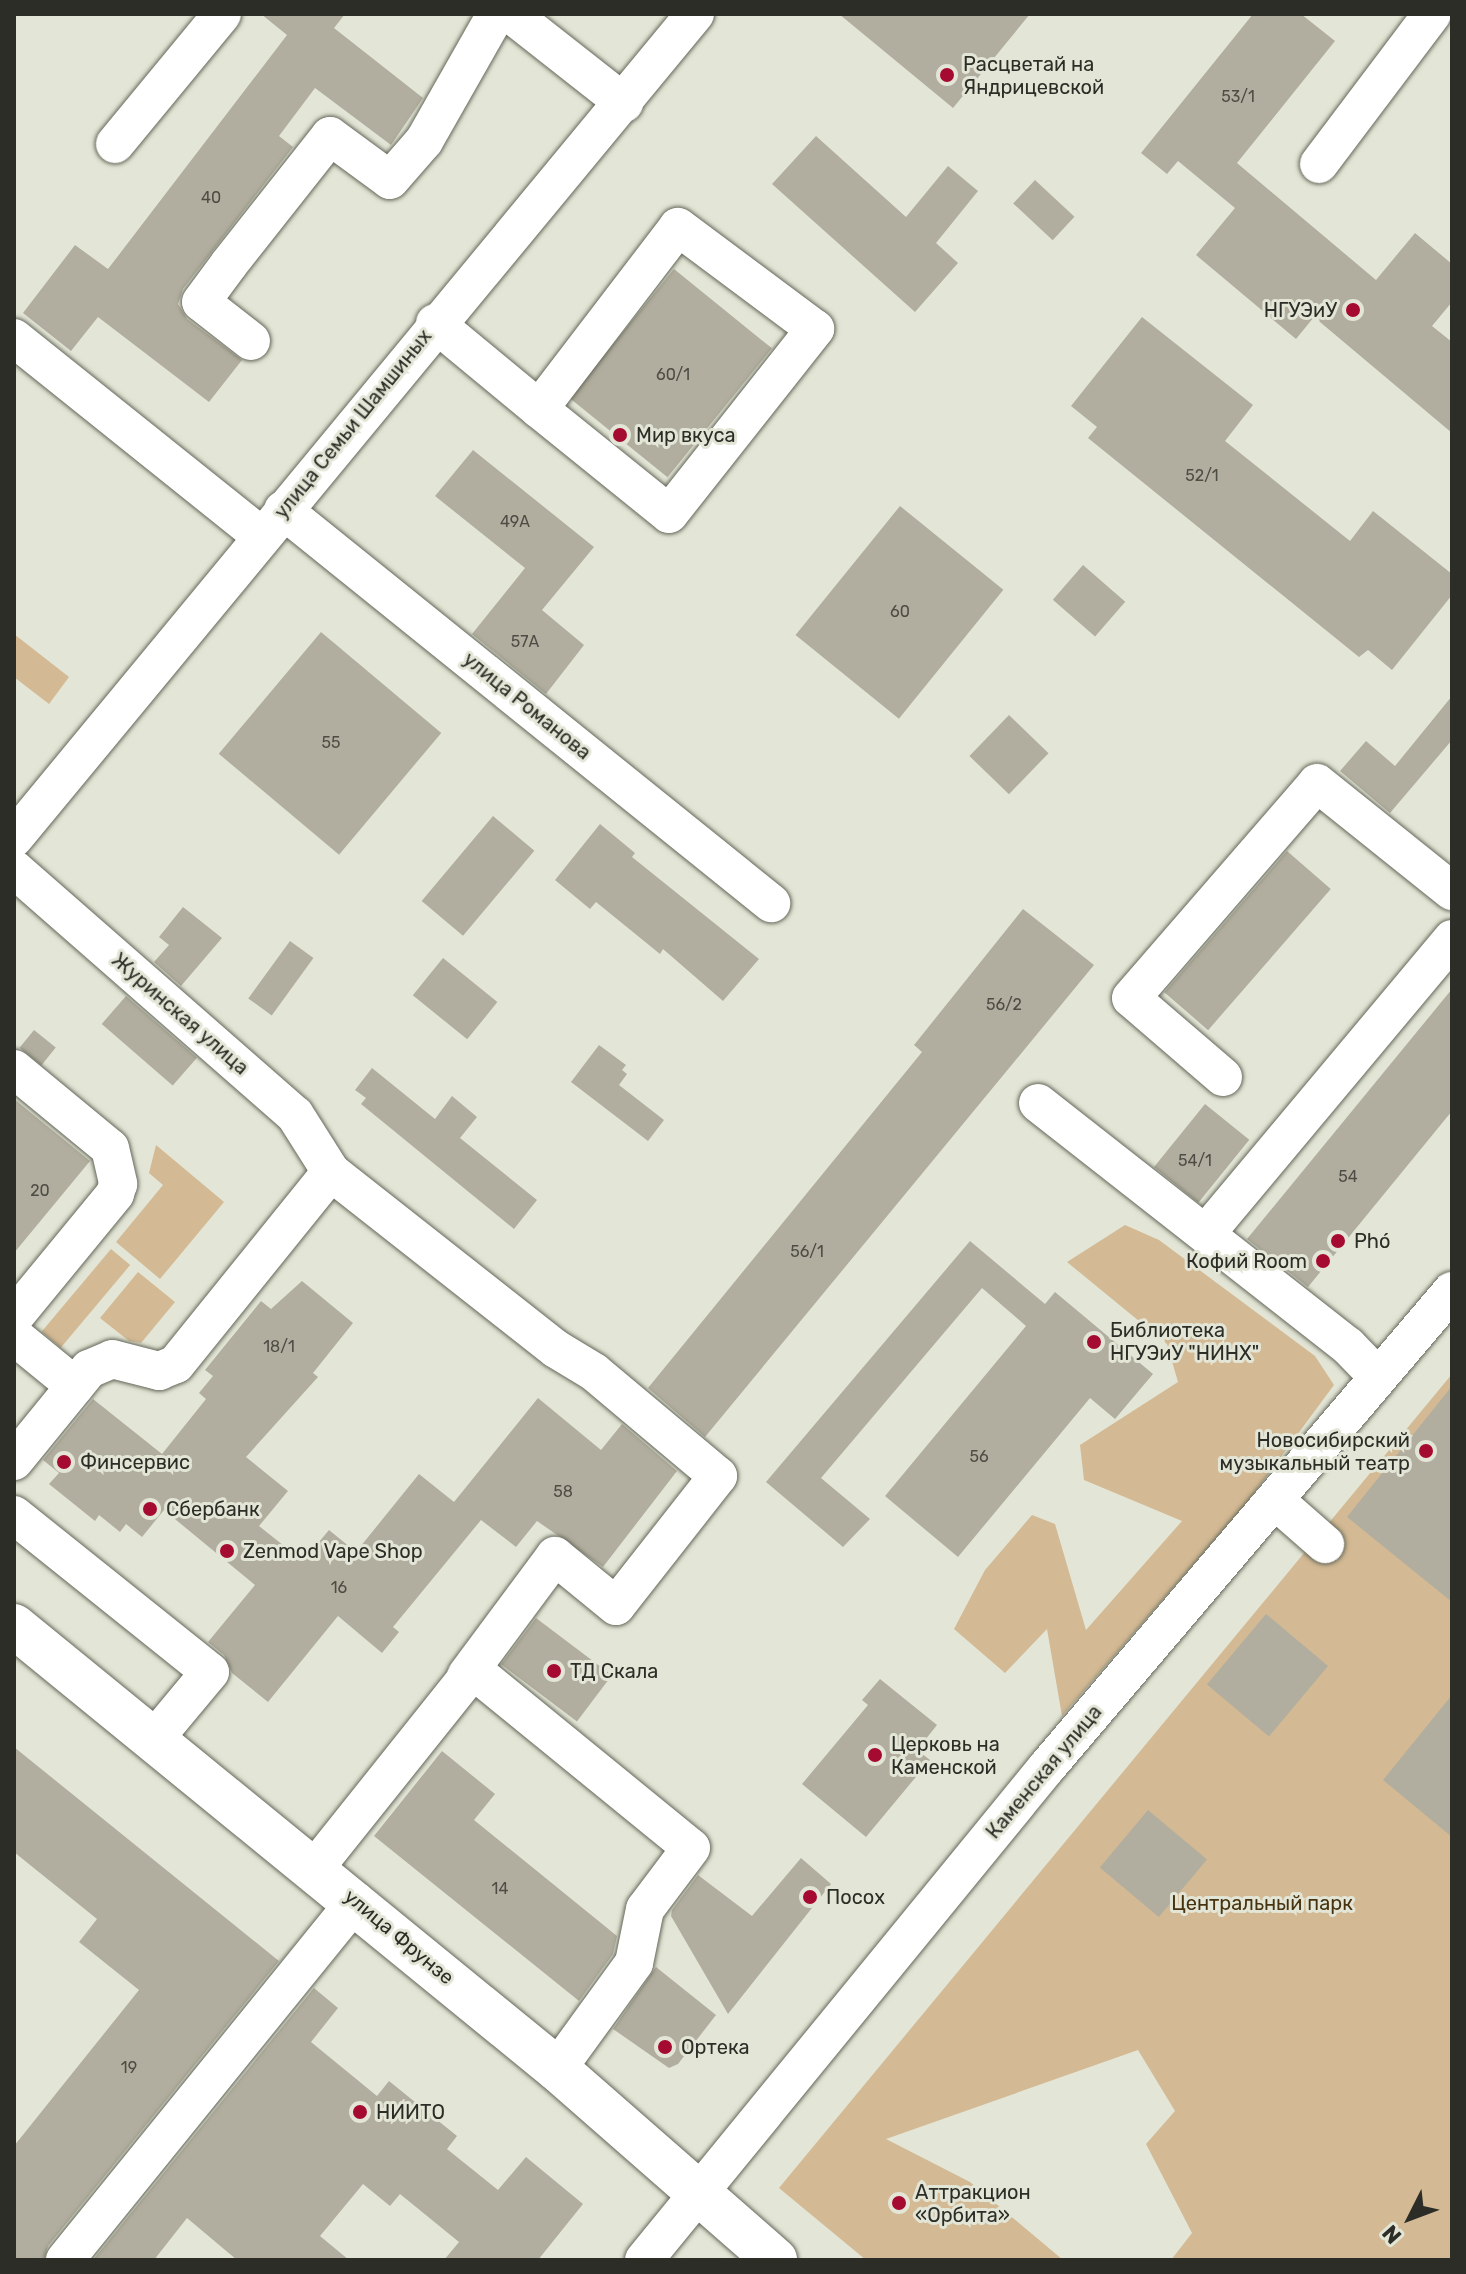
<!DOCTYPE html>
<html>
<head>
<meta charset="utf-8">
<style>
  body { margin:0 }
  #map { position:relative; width:1466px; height:2274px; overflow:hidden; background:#e3e6d6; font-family:Rubik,sans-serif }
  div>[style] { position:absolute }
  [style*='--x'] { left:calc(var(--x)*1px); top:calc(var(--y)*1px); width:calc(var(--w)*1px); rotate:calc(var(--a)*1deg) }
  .green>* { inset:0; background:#d3b994; transform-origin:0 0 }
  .building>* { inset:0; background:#b2ae9f; transform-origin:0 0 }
  .roads { filter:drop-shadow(0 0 2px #646759) drop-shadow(0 0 2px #646759) }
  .minor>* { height:38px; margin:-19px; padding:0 19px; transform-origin:19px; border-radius:19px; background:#fff }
  .major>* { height:44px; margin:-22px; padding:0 22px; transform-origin:22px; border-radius:22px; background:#fff }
  .dots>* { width:22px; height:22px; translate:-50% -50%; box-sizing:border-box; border:4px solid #e3e6d6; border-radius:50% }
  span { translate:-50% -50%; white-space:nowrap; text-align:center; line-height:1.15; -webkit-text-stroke:6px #e3e6d6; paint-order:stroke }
  .number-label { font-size:16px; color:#4e4d45 }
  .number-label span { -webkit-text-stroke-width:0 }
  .poi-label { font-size:20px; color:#2c2d27 }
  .left { translate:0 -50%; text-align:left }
  .right { translate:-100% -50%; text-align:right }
  .street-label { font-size:20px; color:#2c2d27 }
  .park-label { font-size:20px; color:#473310 }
  .frame { position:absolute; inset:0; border:16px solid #2c2d27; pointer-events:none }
  .north { position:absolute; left:1370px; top:2178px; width:80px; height:80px; -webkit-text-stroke:6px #e3e6d6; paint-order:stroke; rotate:228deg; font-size:22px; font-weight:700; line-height:32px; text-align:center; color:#2c2d27 }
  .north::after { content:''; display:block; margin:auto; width:28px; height:36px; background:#2c2d27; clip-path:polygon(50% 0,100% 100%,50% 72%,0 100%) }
</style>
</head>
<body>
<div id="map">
  <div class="green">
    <i style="clip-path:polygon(14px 634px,69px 677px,49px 704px,14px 677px)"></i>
    <i style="clip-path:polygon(156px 1145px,224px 1202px,160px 1279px,116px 1242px,163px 1185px,149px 1173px)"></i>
    <i style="clip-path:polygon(1125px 1225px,1159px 1240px,1315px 1356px,1334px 1385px,1249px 1500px,1062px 1716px,1047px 1629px,1005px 1673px,954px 1629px,985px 1570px,1032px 1515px,1055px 1524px,1086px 1630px,1182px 1521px,1084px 1480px,1080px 1445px,1178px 1382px,1167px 1344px,1067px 1262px)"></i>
    <i style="left:111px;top:1249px;width:25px;height:108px;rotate:40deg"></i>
    <i style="clip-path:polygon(138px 1272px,175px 1302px,141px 1343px,129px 1341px,100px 1318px)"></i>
    <i style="clip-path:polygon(1452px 1374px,1452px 2260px,1171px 2260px,1192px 2233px,1146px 2144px,1175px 2111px,1138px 2050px,886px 2139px,970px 2182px,1063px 2260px,866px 2260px,779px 2188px)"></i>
  </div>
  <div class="building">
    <i style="clip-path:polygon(261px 14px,345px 14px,334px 28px,423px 98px,391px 145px,315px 88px,279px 136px,293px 147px,183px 289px,178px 304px,187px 319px,242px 360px,209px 402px,98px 317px,71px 351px,23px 313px,75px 245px,108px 269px,287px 35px)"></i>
    <i style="clip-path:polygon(839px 14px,1030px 14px,953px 108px)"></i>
    <i style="clip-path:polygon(1253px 14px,1301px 14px,1335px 41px,1237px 163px,1376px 280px,1415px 233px,1452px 264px,1452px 302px,1432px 326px,1452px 342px,1452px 433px,1314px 317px,1296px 339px,1196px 255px,1235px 208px,1178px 161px,1167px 174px,1141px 153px)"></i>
    <i style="clip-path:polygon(816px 136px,906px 217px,948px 166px,978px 191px,936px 243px,958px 263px,915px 312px,772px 184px)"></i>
    <i style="left:1035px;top:180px;width:54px;height:32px;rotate:43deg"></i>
    <i style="left:674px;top:269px;width:126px;height:166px;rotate:39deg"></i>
    <i style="clip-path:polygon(1142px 317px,1253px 405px,1225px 441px,1350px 541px,1373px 511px,1452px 574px,1452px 595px,1392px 670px,1368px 650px,1359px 657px,1088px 438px,1097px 427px,1071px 406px)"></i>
    <i style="clip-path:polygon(473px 450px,594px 547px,542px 610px,584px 645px,546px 694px,472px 634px,525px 568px,435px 496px)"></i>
    <i style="left:900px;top:506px;width:133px;height:166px;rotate:39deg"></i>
    <i style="left:1083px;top:565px;width:56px;height:46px;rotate:41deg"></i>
    <i style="left:321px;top:632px;width:157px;height:159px;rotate:40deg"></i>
    <i style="clip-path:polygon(1452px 696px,1452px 740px,1390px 813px,1340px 771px,1366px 741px,1395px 766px)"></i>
    <i style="left:1009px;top:715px;width:55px;height:57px;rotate:44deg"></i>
    <i style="left:493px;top:816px;width:54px;height:111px;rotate:40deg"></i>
    <i style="clip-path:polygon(600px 824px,635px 853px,632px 857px,759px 959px,723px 1001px,663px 949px,660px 954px,596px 902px,590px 909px,555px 880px)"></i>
    <i style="left:1287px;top:851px;width:58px;height:187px;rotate:41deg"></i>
    <i style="clip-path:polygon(183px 907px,222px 938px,181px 986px,154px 962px,169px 945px,159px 937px)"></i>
    <i style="clip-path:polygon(1023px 909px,1094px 965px,705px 1437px,648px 1388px,922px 1052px,914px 1045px)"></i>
    <i style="left:290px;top:941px;width:29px;height:71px;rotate:36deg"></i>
    <i style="left:443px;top:958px;width:70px;height:48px;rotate:39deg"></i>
    <i style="clip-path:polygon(1452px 989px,1452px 1111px,1308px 1287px,1247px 1239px)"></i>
    <i style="left:126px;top:996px;width:94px;height:37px;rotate:41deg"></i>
    <i style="left:34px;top:1030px;width:28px;height:23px;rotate:39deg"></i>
    <i style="clip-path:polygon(599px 1045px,626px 1065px,622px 1070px,627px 1074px,619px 1085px,664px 1120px,648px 1141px,571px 1082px)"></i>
    <i style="clip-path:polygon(372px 1068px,435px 1119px,452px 1096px,477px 1117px,460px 1138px,537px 1200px,514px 1229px,361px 1104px,366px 1098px,355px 1090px)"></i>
    <i style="clip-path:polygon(14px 1099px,90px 1161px,14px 1253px)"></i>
    <i style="left:1205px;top:1104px;width:57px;height:81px;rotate:39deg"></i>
    <i style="clip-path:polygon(970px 1241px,1045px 1304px,1055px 1292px,1153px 1374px,1115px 1419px,1090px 1398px,958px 1557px,885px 1496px,1026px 1326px,982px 1288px,821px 1478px,870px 1519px,843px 1547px,766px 1482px)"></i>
    <i style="clip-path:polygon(302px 1281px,353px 1323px,313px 1373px,318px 1377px,246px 1457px,288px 1491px,259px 1526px,303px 1561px,329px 1530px,356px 1552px,419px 1474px,454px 1502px,538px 1398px,601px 1450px,622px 1424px,677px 1471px,603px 1567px,537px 1521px,516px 1547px,481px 1520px,393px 1627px,399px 1632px,382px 1653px,338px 1616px,268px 1702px,232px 1673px,224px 1655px,208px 1642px,255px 1585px,164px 1510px,142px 1537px,126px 1524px,120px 1532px,99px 1515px,95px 1521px,49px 1484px,59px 1473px,43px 1460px,93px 1399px,162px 1454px,206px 1399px,199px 1393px,213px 1376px,205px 1370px,261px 1301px,271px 1309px)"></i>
    <i style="clip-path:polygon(1452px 1386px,1452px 1602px,1347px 1517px)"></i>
    <i style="left:1266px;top:1614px;width:81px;height:92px;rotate:40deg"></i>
    <i style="left:536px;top:1618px;width:95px;height:58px;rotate:37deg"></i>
    <i style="clip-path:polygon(880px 1679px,937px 1725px,917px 1750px,930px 1760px,866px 1837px,802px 1784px,868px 1705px,862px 1700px)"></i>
    <i style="clip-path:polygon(1452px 1695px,1452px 1837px,1383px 1780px)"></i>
    <i style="clip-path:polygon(14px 1747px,279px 1961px,48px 2246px,44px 2260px,14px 2260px,14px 2146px,139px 1990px,79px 1942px,97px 1919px,14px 1852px)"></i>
    <i style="clip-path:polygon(442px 1751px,495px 1794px,474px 1820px,617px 1936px,613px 1954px,579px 2001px,374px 1836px)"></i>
    <i style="left:1148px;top:1810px;width:77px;height:75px;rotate:40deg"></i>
    <i style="clip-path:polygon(801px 1858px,831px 1884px,728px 2014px,671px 1916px,672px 1910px,698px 1875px,752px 1916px)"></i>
    <i style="clip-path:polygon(656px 1967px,716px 2015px,678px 2064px,669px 2068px,613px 2029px)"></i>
    <i style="clip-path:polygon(314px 1988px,338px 2008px,311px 2042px,377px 2096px,389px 2081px,457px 2136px,447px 2149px,498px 2190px,526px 2157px,583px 2204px,538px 2260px,444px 2260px,459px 2242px,400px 2194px,390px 2206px,363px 2184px,320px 2236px,349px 2260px,237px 2260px,187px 2218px,154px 2260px,93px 2260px)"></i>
  </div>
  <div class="roads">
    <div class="minor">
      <i style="--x:511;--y:14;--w:144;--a:38.2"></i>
      <i style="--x:115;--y:144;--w:168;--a:-50.5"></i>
      <i style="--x:1319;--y:164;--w:188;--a:-53"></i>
      <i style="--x:435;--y:323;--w:135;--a:39.6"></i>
      <i style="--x:539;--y:409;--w:167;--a:38.9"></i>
      <i style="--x:669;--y:514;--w:236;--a:-51.7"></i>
      <i style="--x:815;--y:329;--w:171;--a:-143.3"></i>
      <i style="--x:678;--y:227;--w:229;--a:127.4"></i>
      <i style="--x:14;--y:338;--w:317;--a:38.7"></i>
      <i style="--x:251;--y:341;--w:63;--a:-142"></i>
      <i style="--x:201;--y:302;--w:47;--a:-53.6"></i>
      <i style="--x:229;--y:264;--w:163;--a:-51.7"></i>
      <i style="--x:330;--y:136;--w:74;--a:36.3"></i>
      <i style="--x:390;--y:180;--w:52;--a:-48.9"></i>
      <i style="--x:424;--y:141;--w:146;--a:-60.4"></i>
      <i style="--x:283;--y:510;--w:627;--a:38.85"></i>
      <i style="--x:14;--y:838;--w:1069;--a:-50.43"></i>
      <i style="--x:14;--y:869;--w:373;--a:41.2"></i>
      <i style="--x:295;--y:1115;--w:67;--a:57.7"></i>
      <i style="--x:331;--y:1172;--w:286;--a:38.2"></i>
      <i style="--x:556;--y:1349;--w:44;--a:31.2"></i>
      <i style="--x:594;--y:1372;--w:162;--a:40"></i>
      <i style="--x:718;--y:1476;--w:165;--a:128.1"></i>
      <i style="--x:616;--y:1606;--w:79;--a:-140.7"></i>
      <i style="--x:555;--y:1556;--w:149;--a:126.6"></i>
      <i style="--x:14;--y:1069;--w:124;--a:39.5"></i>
      <i style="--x:110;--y:1148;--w:37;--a:77"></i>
      <i style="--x:118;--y:1184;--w:10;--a:107"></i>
      <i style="--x:115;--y:1194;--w:159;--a:129.4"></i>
      <i style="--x:1223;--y:1077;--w:121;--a:-139.3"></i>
      <i style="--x:1131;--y:998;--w:284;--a:-49.1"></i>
      <i style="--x:1317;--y:783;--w:173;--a:38.7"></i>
      <i style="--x:1038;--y:1103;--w:394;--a:38.1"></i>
      <i style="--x:1348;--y:1346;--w:43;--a:45.9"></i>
      <i style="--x:1213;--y:1225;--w:373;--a:-50.1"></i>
      <i style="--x:14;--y:1336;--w:79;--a:39.3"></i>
      <i style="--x:14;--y:1461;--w:119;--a:-50.8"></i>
      <i style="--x:89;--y:1369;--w:25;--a:-23"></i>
      <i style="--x:112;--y:1359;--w:49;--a:14.3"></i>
      <i style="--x:159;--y:1371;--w:18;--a:-22"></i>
      <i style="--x:176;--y:1364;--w:247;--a:-51.1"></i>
      <i style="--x:1277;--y:1502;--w:64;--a:41.2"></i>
      <i style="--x:14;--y:1515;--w:251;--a:38.7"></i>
      <i style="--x:210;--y:1672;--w:86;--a:129.8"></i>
      <i style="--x:315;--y:1868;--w:253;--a:-51.4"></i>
      <i style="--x:473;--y:1670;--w:281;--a:39.2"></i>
      <i style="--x:691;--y:1848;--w:76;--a:127"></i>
      <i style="--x:645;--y:1909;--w:55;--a:101.5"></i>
      <i style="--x:634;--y:1963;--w:131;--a:126"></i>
      <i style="--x:65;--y:2260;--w:462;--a:-51"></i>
      <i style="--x:644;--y:2260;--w:637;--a:-50.74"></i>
      <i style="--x:1047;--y:1767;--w:625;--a:-49.61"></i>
    </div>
    <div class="major">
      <i style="--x:14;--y:1626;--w:701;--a:39.21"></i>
      <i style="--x:557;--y:2069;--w:290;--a:41.2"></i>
    </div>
  </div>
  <div class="dots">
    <i style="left:947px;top:75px;background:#a50a31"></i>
    <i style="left:1353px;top:310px;background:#a50a31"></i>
    <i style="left:620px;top:435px;background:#a50a31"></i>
    <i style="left:1338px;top:1241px;background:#a50a31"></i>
    <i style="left:1323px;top:1261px;background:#a50a31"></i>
    <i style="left:1094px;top:1342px;background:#a50a31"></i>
    <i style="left:1426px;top:1451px;background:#a50a31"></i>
    <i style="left:64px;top:1462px;background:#a50a31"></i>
    <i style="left:150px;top:1509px;background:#a50a31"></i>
    <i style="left:227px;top:1551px;background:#a50a31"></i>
    <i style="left:554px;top:1671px;background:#a50a31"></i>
    <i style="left:875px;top:1755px;background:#a50a31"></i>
    <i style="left:810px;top:1897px;background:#a50a31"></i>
    <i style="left:665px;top:2047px;background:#a50a31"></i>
    <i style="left:360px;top:2112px;background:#a50a31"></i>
    <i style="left:899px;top:2203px;background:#a50a31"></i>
  </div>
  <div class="number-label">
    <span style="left:1238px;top:97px">53/1</span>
    <span style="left:211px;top:198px">40</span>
    <span style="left:673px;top:375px">60/1</span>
    <span style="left:1202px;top:476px">52/1</span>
    <span style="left:515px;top:522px">49А</span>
    <span style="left:900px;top:612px">60</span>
    <span style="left:525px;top:642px">57А</span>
    <span style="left:331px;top:743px">55</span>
    <span style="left:1004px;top:1005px">56/2</span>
    <span style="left:1195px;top:1161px">54/1</span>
    <span style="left:1348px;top:1177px">54</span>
    <span style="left:40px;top:1191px">20</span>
    <span style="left:807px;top:1252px">56/1</span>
    <span style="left:279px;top:1347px">18/1</span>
    <span style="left:979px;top:1457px">56</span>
    <span style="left:563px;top:1492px">58</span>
    <span style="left:339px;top:1588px">16</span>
    <span style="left:500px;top:1889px">14</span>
    <span style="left:129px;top:2068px">19</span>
  </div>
  <div class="poi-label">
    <span class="left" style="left:963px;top:76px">Расцветай на<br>Яндрицевской</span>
    <span class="right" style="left:1337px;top:310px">НГУЭиУ</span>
    <span class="left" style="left:636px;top:435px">Мир вкуса</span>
    <span class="left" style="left:1354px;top:1241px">Phó</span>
    <span class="right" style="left:1307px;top:1261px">Кофий Room</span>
    <span class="left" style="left:1110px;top:1342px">Библиотека<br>НГУЭиУ "НИНХ"</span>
    <span class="right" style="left:1410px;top:1452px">Новосибирский<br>музыкальный театр</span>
    <span class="left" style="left:80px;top:1462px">Финсервис</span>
    <span class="left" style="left:166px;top:1509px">Сбербанк</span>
    <span class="left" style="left:243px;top:1551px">Zenmod Vape Shop</span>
    <span class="left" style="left:570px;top:1671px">ТД Скала</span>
    <span class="left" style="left:891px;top:1756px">Церковь на<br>Каменской</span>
    <span class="left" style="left:826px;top:1897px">Посох</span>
    <span class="left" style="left:681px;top:2047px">Ортека</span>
    <span class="left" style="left:376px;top:2112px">НИИТО</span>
    <span class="left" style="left:915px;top:2204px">Аттракцион<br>«Орбита»</span>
  </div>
  <div class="street-label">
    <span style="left:353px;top:424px;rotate:-51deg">улица Семьи Шамшиных</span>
    <span style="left:527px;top:706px;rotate:39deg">улица Романова</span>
    <span style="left:180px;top:1014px;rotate:41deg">Журинская улица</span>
    <span style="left:1044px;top:1772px;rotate:-50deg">Каменская улица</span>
    <span style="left:399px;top:1937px;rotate:40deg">улица Фрунзе</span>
  </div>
  <div class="park-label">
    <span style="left:1262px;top:1903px">Центральный парк</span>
  </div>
  <div class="frame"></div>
  <div class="north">N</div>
</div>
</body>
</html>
